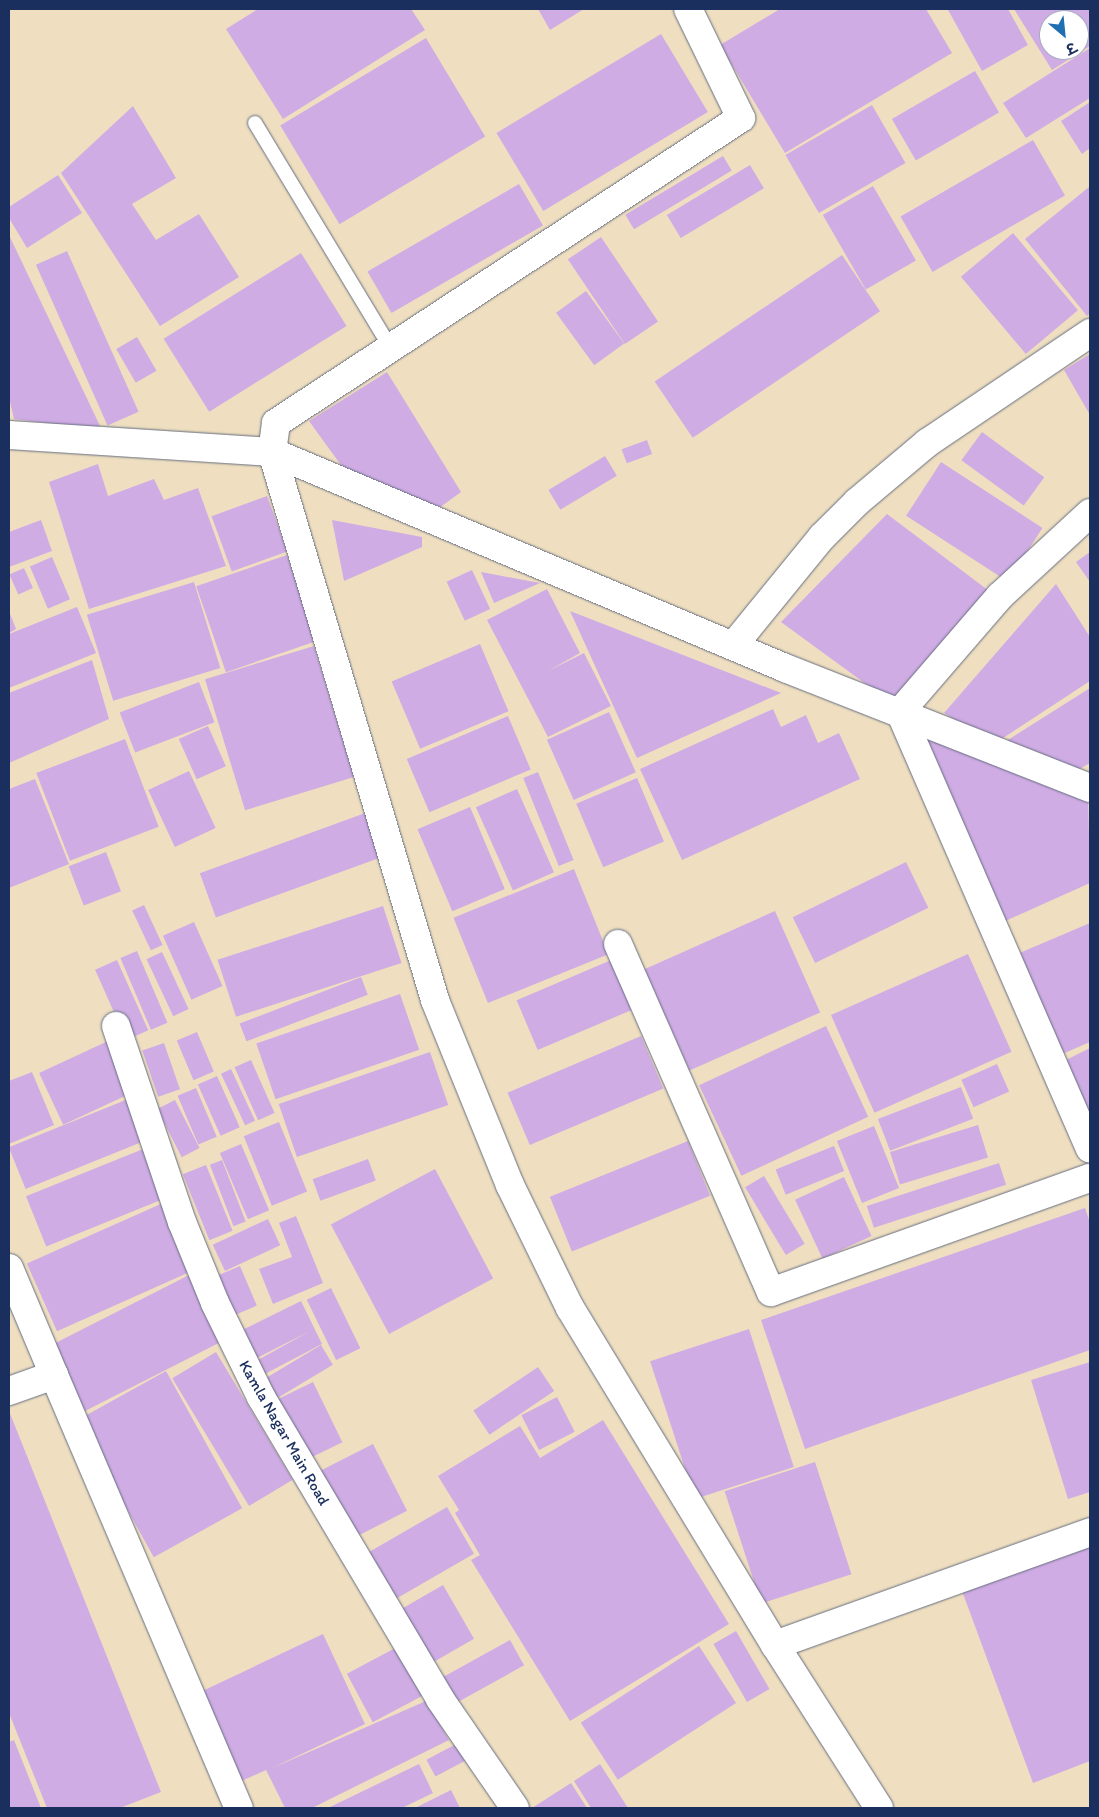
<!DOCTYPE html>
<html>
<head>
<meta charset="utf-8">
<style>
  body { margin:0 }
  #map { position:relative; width:1099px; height:1817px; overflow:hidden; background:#efdfc0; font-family:Itim,"Playpen Sans Deva",sans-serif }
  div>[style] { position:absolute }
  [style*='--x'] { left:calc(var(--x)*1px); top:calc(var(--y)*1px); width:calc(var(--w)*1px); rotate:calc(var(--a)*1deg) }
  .building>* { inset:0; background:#d0ace4; transform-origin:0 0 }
  .roads { filter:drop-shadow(0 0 1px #656d80) drop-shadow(0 0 1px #656d80) }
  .lane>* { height:14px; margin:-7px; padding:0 7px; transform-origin:7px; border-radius:7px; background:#fff }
  .street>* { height:28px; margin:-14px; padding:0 14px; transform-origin:14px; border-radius:14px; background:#fff }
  span { translate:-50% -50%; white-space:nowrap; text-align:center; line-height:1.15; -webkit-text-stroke:4.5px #fff; paint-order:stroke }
  .street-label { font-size:16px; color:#1b2f5e }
  .frame { position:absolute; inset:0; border:10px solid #1b2f5e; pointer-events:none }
  .north { position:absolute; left:1039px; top:10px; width:50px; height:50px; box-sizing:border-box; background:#fff; border:1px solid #a4acbf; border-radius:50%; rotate:152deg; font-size:14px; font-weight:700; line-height:20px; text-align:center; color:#1b2f5e }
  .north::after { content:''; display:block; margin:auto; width:18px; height:22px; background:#1f6fb2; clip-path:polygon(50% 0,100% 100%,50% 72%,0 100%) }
</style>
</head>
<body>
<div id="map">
  <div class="building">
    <i style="clip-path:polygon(258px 9px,411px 9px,425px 30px,283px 119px,226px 29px)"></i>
    <i style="clip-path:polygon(538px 9px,584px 9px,550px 30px)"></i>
    <i style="clip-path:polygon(780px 9px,926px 9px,952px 53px,785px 153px,720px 45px)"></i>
    <i style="clip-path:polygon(1008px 9px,1028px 45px,982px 71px,948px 10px)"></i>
    <i style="clip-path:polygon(evenodd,1014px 9px,1090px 9px,1090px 46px,1052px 70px,1014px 9px,1049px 20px,1079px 20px,1079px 50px,1049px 50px,1049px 20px)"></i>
    <i style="left:661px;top:34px;width:91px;height:192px;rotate:59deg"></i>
    <i style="left:426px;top:38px;width:115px;height:170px;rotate:59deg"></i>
    <i style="clip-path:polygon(1090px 48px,1090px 98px,1026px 138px,1003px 103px)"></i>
    <i style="left:975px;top:71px;width:48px;height:96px;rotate:60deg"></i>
    <i style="clip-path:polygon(1090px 102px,1090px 148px,1082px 154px,1061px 121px)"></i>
    <i style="left:872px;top:105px;width:67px;height:100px;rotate:60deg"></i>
    <i style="clip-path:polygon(133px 106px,176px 178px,132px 204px,156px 240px,199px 214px,239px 277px,160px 326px,61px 173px)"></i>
    <i style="left:1033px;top:140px;width:64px;height:153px;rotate:60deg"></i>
    <i style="left:723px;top:156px;width:17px;height:114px;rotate:59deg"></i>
    <i style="left:750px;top:165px;width:27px;height:97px;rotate:59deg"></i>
    <i style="clip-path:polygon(58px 175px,82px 213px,27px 248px,9px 218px,9px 207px)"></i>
    <i style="left:519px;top:184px;width:48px;height:175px;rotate:60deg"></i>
    <i style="left:873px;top:186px;width:86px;height:58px;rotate:60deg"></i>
    <i style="clip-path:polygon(1089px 187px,1090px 313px,1087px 316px,1025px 239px)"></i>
    <i style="left:1013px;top:233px;width:101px;height:68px;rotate:50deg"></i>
    <i style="clip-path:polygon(9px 235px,102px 430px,14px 419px,9px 397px)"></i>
    <i style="left:601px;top:237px;width:102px;height:40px;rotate:56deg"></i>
    <i style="left:67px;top:251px;width:176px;height:34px;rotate:66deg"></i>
    <i style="left:301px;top:253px;width:86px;height:162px;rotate:58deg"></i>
    <i style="left:842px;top:255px;width:68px;height:226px;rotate:56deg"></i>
    <i style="left:586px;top:291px;width:65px;height:37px;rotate:54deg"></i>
    <i style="left:137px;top:337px;width:39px;height:24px;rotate:60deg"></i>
    <i style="clip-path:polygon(1090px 354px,1090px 415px,1064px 370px)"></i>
    <i style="clip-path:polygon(387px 372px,461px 492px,439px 508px,346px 472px,309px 421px)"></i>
    <i style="left:982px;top:432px;width:77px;height:35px;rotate:36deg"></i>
    <i style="left:647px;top:440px;width:15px;height:27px;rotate:70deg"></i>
    <i style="left:605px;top:456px;width:23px;height:66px;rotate:59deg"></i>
    <i style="left:941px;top:462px;width:121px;height:64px;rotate:33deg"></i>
    <i style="clip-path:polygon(98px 464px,108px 496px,154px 479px,164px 500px,198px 488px,226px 566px,89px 609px,49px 482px)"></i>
    <i style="left:267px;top:496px;width:59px;height:59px;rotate:70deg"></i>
    <i style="clip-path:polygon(887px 514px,993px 594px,896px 706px,781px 622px)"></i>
    <i style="clip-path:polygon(41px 520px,52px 551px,9px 567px,9px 532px)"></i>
    <i style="clip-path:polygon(332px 520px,422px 537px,422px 547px,344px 581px)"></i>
    <i style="clip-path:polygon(1090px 552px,1090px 582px,1076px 562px)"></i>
    <i style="left:287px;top:555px;width:91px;height:96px;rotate:71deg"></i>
    <i style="left:52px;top:557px;width:46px;height:24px;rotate:67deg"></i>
    <i style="left:24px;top:568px;width:22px;height:16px;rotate:66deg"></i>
    <i style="left:472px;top:570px;width:43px;height:28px;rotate:65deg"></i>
    <i style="clip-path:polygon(481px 572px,540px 583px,494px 603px)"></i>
    <i style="left:194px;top:582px;width:90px;height:112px;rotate:73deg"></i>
    <i style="clip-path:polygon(1056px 584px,1090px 637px,1090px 681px,994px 744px,944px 713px)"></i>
    <i style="clip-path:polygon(547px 589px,580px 653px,548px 671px,584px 653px,611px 706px,548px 737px,487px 620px)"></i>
    <i style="clip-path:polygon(77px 607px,96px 653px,9px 688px,9px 634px)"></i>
    <i style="clip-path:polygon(9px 611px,16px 629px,9px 633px)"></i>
    <i style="clip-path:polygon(570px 611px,781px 693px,637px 758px)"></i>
    <i style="left:480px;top:644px;width:73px;height:96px;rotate:67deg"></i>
    <i style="left:314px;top:646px;width:137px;height:114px;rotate:73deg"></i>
    <i style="clip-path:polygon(92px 660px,109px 719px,9px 763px,9px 693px)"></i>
    <i style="left:199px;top:682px;width:43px;height:85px;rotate:69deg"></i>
    <i style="clip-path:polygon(1090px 688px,1090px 763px,1076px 771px,1003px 743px)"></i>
    <i style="clip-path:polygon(773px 709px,781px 727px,806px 715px,818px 743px,839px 733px,860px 779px,682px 860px,640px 769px)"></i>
    <i style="left:609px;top:712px;width:66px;height:68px;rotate:66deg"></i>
    <i style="left:508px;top:716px;width:58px;height:110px;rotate:67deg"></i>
    <i style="left:208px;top:726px;width:44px;height:32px;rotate:66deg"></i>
    <i style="clip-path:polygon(919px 736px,1088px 793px,1090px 883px,1001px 923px)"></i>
    <i style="left:125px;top:739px;width:94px;height:95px;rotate:69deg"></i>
    <i style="left:189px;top:771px;width:63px;height:45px;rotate:65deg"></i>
    <i style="left:538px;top:772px;width:95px;height:16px;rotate:68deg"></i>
    <i style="left:637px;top:778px;width:69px;height:66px;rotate:67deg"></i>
    <i style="clip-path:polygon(35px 779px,69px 864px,9px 888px,9px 789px)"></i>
    <i style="left:517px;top:789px;width:91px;height:45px;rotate:66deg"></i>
    <i style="left:470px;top:807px;width:89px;height:57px;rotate:67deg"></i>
    <i style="left:368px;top:812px;width:47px;height:179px;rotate:70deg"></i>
    <i style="left:106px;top:852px;width:42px;height:40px;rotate:69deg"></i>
    <i style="left:906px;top:862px;width:51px;height:126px;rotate:64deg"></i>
    <i style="left:574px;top:869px;width:92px;height:130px;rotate:68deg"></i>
    <i style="left:144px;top:905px;width:44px;height:13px;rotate:65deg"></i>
    <i style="left:383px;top:906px;width:60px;height:174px;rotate:72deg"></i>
    <i style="left:775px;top:911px;width:111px;height:143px;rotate:66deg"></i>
    <i style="left:194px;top:922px;width:70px;height:34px;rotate:66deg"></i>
    <i style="clip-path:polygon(1090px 923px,1090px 1042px,1053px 1058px,1010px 957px)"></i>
    <i style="left:137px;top:951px;width:78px;height:18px;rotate:67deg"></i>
    <i style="left:162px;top:952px;width:63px;height:17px;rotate:65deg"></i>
    <i style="left:968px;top:954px;width:107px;height:150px;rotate:66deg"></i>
    <i style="left:616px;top:958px;width:54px;height:108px;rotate:67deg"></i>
    <i style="left:117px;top:960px;width:77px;height:24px;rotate:66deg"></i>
    <i style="left:361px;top:977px;width:19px;height:130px;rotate:69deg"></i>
    <i style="left:400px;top:994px;width:59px;height:152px;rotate:71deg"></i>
    <i style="left:826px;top:1026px;width:100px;height:140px;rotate:65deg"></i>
    <i style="left:197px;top:1032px;width:43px;height:22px;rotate:67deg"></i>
    <i style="left:641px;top:1036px;width:57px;height:145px;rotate:67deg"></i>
    <i style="left:108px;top:1041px;width:57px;height:76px;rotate:65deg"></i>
    <i style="left:164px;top:1043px;width:49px;height:23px;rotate:71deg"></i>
    <i style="clip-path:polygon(1090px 1048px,1090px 1117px,1064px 1061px)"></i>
    <i style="left:430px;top:1052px;width:56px;height:160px;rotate:71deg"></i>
    <i style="left:251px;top:1060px;width:58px;height:18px;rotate:66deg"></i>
    <i style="left:997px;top:1064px;width:30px;height:39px;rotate:66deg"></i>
    <i style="left:231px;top:1069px;width:57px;height:11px;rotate:65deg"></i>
    <i style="clip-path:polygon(32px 1072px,54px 1125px,9px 1144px,9px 1081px)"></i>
    <i style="left:217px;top:1076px;width:56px;height:21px;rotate:66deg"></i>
    <i style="left:961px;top:1087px;width:34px;height:89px;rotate:69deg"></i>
    <i style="left:196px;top:1088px;width:53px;height:20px;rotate:67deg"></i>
    <i style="left:133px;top:1097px;width:45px;height:134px;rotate:68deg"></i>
    <i style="left:175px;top:1100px;width:54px;height:20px;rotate:63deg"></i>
    <i style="left:279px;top:1122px;width:75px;height:38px;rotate:68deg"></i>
    <i style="left:978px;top:1125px;width:34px;height:92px;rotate:73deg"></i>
    <i style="left:874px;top:1126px;width:67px;height:40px;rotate:68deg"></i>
    <i style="left:688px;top:1141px;width:59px;height:149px;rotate:68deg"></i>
    <i style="left:241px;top:1144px;width:72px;height:23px;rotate:67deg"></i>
    <i style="left:153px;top:1145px;width:54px;height:137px;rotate:68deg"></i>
    <i style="left:834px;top:1146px;width:27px;height:63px;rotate:68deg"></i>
    <i style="left:368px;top:1159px;width:23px;height:59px;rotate:70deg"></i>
    <i style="left:222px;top:1160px;width:66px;height:13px;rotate:69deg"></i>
    <i style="left:999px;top:1163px;width:23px;height:139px;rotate:72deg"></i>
    <i style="left:206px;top:1165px;width:71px;height:25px;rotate:68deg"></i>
    <i style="left:435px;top:1169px;width:124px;height:118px;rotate:62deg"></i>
    <i style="left:764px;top:1176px;width:79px;height:22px;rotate:59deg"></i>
    <i style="left:844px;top:1177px;width:65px;height:54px;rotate:65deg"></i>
    <i style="left:163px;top:1203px;width:74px;height:149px;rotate:66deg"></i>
    <i style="clip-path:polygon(1085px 1208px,1090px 1223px,1090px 1350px,805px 1449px,761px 1320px)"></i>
    <i style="clip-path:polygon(296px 1216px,323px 1283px,273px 1304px,259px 1269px,292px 1257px,279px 1223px)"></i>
    <i style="left:268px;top:1219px;width:29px;height:61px;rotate:65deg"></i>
    <i style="left:240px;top:1266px;width:43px;height:27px;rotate:67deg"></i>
    <i style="left:193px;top:1273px;width:74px;height:161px;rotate:63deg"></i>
    <i style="left:331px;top:1288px;width:67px;height:27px;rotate:64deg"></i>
    <i style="clip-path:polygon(301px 1301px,322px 1344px,263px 1375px,256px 1361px,310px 1331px,253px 1360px,238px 1332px)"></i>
    <i style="left:749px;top:1329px;width:145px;height:104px;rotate:72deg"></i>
    <i style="left:321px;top:1345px;width:23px;height:69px;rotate:59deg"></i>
    <i style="left:216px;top:1352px;width:149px;height:51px;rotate:59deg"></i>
    <i style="clip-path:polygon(1090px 1362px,1090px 1492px,1068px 1499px,1031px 1380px)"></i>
    <i style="left:538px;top:1367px;width:29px;height:78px;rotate:56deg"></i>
    <i style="left:166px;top:1371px;width:157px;height:101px;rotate:61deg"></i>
    <i style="left:313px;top:1382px;width:67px;height:40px;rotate:64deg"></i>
    <i style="left:557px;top:1397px;width:39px;height:40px;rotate:63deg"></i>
    <i style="clip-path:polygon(9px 1411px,161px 1792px,120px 1808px,47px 1808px,9px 1713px)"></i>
    <i style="clip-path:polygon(603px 1420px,729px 1624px,570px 1721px,471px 1560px,480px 1555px,455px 1513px,459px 1510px,438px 1476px,520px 1426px,540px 1458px)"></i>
    <i style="left:373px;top:1444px;width:75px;height:59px;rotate:63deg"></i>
    <i style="left:815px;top:1462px;width:118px;height:95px;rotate:72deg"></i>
    <i style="left:447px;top:1507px;width:54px;height:91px;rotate:60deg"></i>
    <i style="clip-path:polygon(1090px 1544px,1090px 1761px,1033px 1783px,962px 1591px)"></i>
    <i style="left:443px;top:1585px;width:62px;height:53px;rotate:60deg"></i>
    <i style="left:736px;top:1631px;width:67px;height:26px;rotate:60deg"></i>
    <i style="clip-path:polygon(323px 1634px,365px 1724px,270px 1769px,426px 1701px,449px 1740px,312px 1808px,285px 1808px,266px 1770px,237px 1783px,196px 1694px)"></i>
    <i style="left:510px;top:1640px;width:29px;height:77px;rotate:61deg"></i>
    <i style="left:399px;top:1646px;width:55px;height:59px;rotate:62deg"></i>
    <i style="left:699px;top:1646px;width:68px;height:141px;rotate:57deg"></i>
    <i style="clip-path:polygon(14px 1740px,41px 1808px,9px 1808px,9px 1742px)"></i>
    <i style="left:460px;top:1742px;width:19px;height:38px;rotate:62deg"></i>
    <i style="clip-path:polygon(419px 1764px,433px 1793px,402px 1808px,328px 1808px)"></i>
    <i style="clip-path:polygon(600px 1764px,628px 1808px,591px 1808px,574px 1781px)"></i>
    <i style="clip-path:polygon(571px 1783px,587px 1808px,532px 1808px)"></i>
    <i style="clip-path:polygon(451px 1790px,460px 1808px,415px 1808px)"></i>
  </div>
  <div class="roads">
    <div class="lane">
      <i style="--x:255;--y:123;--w:265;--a:58.9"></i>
    </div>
    <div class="street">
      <i style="--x:9;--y:435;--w:264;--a:3.7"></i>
      <i style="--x:272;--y:452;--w:29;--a:-82"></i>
      <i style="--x:276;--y:423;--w:556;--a:-33.26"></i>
      <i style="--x:741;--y:118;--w:121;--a:-115.9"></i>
      <i style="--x:1090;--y:513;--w:122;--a:137.3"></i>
      <i style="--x:1000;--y:596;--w:153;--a:130.8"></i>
      <i style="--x:900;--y:712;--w:476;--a:66.5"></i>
      <i style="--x:733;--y:646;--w:141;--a:-50.8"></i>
      <i style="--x:822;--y:537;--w:49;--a:-45"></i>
      <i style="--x:857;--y:502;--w:92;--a:-40.1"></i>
      <i style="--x:927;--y:443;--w:197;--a:-34"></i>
      <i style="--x:618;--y:944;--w:380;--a:66.3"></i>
      <i style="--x:771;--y:1292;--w:339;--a:-19.7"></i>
      <i style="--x:116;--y:1026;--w:207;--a:71.4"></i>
      <i style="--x:182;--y:1222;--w:87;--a:67.8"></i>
      <i style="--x:215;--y:1303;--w:105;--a:63.9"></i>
      <i style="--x:261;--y:1397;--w:351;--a:59.3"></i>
      <i style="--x:440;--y:1699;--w:132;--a:55.5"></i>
      <i style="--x:9;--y:1268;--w:116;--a:67.2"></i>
      <i style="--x:54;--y:1375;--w:48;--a:160.4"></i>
      <i style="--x:54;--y:1375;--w:471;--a:66.9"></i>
      <i style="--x:775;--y:1645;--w:335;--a:-19.7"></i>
      <i style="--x:879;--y:1808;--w:193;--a:-122.5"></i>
      <i style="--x:775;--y:1645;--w:394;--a:-121.3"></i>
      <i style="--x:570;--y:1308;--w:137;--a:-116"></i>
      <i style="--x:510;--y:1185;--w:200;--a:-112.1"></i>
      <i style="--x:435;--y:1000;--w:572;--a:-106.56"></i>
      <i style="--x:272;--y:452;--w:557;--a:22.83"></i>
      <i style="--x:785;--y:668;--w:328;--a:21.5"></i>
    </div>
  </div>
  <div class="street-label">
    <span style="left:284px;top:1433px;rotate:60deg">Kamla Nagar Main Road</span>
  </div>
  <div class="frame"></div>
  <div class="north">उ</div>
</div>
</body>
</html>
